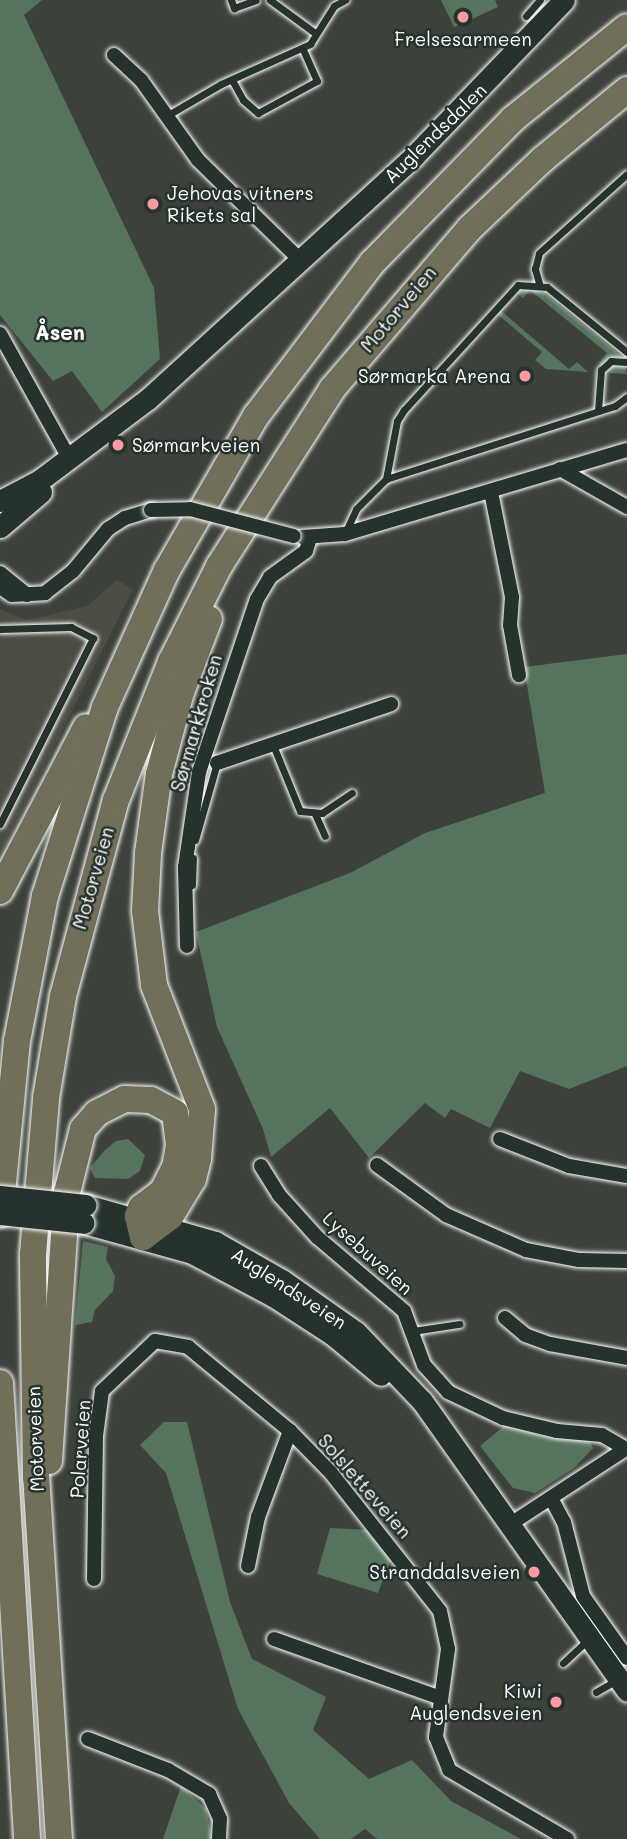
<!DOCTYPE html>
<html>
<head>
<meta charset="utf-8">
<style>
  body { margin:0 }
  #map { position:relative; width:627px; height:1839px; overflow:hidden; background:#3c423a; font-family:Mali,sans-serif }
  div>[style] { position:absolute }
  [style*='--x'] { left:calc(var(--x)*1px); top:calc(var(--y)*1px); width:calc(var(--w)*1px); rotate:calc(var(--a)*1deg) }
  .built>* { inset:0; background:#4b4c43 }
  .green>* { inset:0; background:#56745d }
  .roads { filter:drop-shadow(0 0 2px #fff) drop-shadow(0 0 2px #fff) }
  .lane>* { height:7px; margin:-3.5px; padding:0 3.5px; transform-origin:3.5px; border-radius:3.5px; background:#26332d }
  .street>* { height:14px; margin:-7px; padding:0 7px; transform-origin:7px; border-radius:7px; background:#26332d }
  .secondary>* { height:21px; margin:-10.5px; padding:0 10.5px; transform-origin:10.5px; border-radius:10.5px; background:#26332d }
  .highway>* { height:26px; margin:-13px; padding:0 13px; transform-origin:13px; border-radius:13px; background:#716e59 }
  .bridges { filter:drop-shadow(0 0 2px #fff) drop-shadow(0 0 2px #fff) }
  .street-bridge>* { height:14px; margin:-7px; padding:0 7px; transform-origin:7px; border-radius:7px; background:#26332d }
  .secondary-bridge>* { height:21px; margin:-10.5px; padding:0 10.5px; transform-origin:10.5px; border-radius:10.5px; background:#26332d }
  .dots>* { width:19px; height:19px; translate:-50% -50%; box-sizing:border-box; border:4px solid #26332d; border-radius:50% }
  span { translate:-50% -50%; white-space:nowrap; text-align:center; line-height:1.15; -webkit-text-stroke:5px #26332d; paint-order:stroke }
  .poi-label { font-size:19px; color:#fff }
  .left { translate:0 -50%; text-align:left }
  .right { translate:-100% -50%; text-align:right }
  .street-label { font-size:19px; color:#fff }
  .neighbourhood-label { font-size:21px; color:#fff; font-weight:700 }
</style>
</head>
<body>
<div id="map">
  <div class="built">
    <i style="clip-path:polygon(117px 580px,133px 589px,0 856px,0 609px,27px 620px,87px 606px)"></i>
  </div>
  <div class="green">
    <i style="clip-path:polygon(0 0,42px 0,24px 15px,154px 288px,160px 359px,102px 412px,72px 371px,53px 381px,0 315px)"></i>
    <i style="clip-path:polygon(441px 0,495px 0,498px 7px,454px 27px)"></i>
    <i style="clip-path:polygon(529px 289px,544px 293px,621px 356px,627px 374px,611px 373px,599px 363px,607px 353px,530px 290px,523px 298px,517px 292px)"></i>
    <i style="clip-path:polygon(499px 309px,569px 369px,577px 362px,588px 372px,546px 369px,535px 360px,542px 352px,496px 313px)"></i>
    <i style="clip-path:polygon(627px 654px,627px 1066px,569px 1089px,520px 1071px,490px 1128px,451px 1109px,445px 1118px,425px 1103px,369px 1158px,330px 1108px,271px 1157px,263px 1129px,217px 1027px,196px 932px,350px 873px,425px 833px,545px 793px,524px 667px)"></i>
    <i style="clip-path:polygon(128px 1139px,145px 1155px,140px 1171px,128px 1179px,95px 1178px,90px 1168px,105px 1150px,116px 1141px)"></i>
    <i style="clip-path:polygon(83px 1241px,108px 1247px,106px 1259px,115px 1276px,113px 1291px,95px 1310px,92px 1322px,75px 1325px)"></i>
    <i style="clip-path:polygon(164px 1422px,187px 1422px,230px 1602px,252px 1659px,326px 1697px,313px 1730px,369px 1779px,412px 1760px,451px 1801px,521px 1839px,377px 1839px,365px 1829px,351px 1839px,320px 1839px,289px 1803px,238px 1709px,166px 1473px,140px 1445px)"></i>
    <i style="clip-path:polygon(505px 1425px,541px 1436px,589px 1440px,593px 1448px,574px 1468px,535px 1493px,513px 1488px,480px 1446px)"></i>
    <i style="clip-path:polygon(330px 1528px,370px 1530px,392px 1556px,378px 1593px,317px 1574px)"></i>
    <i style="clip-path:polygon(181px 1786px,206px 1809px,212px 1839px,163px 1839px)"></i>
  </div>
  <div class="roads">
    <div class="lane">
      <i style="--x:231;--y:0;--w:9;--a:69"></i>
      <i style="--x:234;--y:8;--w:23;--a:-20"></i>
      <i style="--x:270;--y:0;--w:56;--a:36.3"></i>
      <i style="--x:526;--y:16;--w:21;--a:-49"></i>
      <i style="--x:232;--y:80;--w:23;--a:61"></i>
      <i style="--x:243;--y:100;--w:20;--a:41"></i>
      <i style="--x:258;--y:113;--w:67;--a:-28.5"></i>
      <i style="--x:317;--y:81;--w:36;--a:-114"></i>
      <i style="--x:168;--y:115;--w:61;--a:-30.3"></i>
      <i style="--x:221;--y:84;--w:98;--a:-24.2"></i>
      <i style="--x:310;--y:44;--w:45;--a:-57.7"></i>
      <i style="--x:334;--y:6;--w:13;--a:-29"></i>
      <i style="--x:539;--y:283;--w:15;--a:-106"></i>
      <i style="--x:535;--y:269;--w:16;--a:-76"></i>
      <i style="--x:539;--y:253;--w:118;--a:-41.9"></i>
      <i style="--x:598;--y:411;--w:41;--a:-85.8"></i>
      <i style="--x:601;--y:370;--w:13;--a:-42"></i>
      <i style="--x:611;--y:361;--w:16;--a:4"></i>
      <i style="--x:386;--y:479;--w:59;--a:-79.3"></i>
      <i style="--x:397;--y:421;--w:13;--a:-58"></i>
      <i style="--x:404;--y:410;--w:169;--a:-47.6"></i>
      <i style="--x:518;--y:285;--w:29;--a:4"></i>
      <i style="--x:547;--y:287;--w:103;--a:39.1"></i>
      <i style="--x:345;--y:533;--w:26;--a:-65"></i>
      <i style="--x:356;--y:509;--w:42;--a:-45"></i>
      <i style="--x:386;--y:479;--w:240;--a:-17.7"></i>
      <i style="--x:615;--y:406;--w:15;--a:-37"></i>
      <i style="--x:0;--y:629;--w:71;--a:-1.6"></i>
      <i style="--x:71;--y:627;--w:25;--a:27"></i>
      <i style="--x:93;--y:638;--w:208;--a:116.6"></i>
      <i style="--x:273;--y:745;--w:71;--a:67.8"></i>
      <i style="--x:300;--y:811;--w:22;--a:5"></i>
      <i style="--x:322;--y:813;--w:36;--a:-34"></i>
      <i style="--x:315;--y:814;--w:24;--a:66"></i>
      <i style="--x:195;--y:840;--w:80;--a:-74.1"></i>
      <i style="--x:192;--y:885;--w:27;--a:-88"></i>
      <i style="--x:413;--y:1331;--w:47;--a:-8.7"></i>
      <i style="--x:563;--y:1663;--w:33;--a:-43"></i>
      <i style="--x:596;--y:1692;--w:24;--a:-30"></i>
    </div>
    <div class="street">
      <i style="--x:114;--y:55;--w:37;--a:43"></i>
      <i style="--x:141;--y:80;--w:98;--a:54.5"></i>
      <i style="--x:198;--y:160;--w:141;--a:44.4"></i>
      <i style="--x:0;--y:334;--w:142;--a:60.9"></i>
      <i style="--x:560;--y:469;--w:77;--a:29.6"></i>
      <i style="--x:491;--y:492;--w:107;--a:78.7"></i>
      <i style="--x:512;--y:597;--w:28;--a:94"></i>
      <i style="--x:510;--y:625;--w:51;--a:79.8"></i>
      <i style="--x:302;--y:537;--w:43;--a:-4"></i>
      <i style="--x:345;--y:534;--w:294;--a:-16.6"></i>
      <i style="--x:0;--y:573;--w:35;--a:39"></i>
      <i style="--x:0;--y:587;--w:14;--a:34"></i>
      <i style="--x:12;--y:595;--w:33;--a:-3"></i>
      <i style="--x:45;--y:593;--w:36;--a:-38"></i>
      <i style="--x:73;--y:571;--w:55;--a:-50.2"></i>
      <i style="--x:108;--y:529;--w:20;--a:-33"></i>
      <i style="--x:125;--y:518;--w:27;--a:-17"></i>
      <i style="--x:217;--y:763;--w:184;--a:-18.7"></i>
      <i style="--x:187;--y:946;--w:79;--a:-91.5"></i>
      <i style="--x:185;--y:867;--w:96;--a:-81.6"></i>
      <i style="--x:199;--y:772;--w:182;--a:-71.5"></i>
      <i style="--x:257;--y:599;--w:26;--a:-59"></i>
      <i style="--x:270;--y:577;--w:44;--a:-35.8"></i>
      <i style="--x:306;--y:551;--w:14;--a:-73"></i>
      <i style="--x:500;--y:1139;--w:74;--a:21.4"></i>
      <i style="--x:569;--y:1166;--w:59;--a:9.8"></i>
      <i style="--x:377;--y:1165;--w:85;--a:35.9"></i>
      <i style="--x:446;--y:1215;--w:87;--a:23.6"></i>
      <i style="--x:526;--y:1250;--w:54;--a:10.7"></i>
      <i style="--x:579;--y:1260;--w:48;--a:1.2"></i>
      <i style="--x:261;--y:1166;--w:34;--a:58"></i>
      <i style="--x:279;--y:1195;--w:57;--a:47.9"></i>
      <i style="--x:317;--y:1237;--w:114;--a:40.4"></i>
      <i style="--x:404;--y:1311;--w:58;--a:69.7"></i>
      <i style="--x:424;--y:1365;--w:36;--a:48"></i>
      <i style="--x:448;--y:1392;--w:61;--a:25.3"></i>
      <i style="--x:503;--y:1418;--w:56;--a:13.5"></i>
      <i style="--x:557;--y:1431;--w:45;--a:5.1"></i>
      <i style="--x:602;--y:1435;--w:28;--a:30"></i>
      <i style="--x:505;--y:1318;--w:26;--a:40"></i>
      <i style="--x:525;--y:1335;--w:27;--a:20"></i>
      <i style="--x:550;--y:1344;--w:78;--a:10.3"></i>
      <i style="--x:551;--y:1498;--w:27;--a:62"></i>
      <i style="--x:564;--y:1522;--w:76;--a:75.6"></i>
      <i style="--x:583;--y:1596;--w:76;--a:54.6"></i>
      <i style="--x:512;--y:1523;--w:137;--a:-33.1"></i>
      <i style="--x:248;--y:1566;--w:50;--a:-78.5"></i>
      <i style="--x:258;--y:1517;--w:92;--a:-69.6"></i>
      <i style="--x:290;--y:1431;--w:59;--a:45.7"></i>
      <i style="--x:331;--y:1473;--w:176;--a:51.7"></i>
      <i style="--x:440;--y:1611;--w:39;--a:78"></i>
      <i style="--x:448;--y:1649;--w:89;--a:97.8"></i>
      <i style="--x:436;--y:1737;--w:35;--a:68"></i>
      <i style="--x:449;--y:1770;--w:137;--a:30.3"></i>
      <i style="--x:94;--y:1579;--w:143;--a:-89.2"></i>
      <i style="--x:96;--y:1436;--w:45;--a:-82.4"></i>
      <i style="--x:102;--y:1391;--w:73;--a:-43.3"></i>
      <i style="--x:155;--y:1341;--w:34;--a:10"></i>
      <i style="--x:188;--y:1347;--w:132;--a:39.5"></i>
      <i style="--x:274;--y:1639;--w:177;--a:19.5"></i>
      <i style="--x:88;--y:1739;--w:86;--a:21.2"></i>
      <i style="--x:168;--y:1770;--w:48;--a:30.3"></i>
      <i style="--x:209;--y:1794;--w:27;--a:66"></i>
      <i style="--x:220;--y:1819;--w:20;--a:93"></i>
    </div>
    <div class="secondary">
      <i style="--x:0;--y:501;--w:45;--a:-27.7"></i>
      <i style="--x:40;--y:480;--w:135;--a:-36.9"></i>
      <i style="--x:148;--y:399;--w:360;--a:-42.4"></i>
      <i style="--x:414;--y:156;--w:216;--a:-46.1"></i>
      <i style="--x:0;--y:527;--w:54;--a:-40.5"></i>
      <i style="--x:86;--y:1205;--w:134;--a:16"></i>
      <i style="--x:215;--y:1242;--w:77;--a:29.6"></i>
      <i style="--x:282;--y:1280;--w:90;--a:35.1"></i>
      <i style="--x:356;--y:1332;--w:95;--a:46.3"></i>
      <i style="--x:422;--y:1401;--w:355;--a:54.7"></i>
      <i style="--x:84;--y:1223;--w:112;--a:15.5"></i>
      <i style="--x:192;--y:1253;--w:92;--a:28"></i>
      <i style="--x:273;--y:1296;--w:72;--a:33"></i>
      <i style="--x:333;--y:1335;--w:62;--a:39.8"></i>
    </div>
    <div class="highway">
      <i style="--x:0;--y:891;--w:185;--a:-62.3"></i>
      <i style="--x:0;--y:1214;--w:174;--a:-84.4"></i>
      <i style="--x:17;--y:1041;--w:148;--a:-79.1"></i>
      <i style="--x:45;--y:896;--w:198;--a:-72.4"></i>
      <i style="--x:105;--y:707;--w:150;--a:-65.7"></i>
      <i style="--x:167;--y:570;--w:178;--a:-60"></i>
      <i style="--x:256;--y:416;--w:192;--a:-52.8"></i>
      <i style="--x:372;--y:263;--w:202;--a:-45.6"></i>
      <i style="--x:513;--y:119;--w:146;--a:-38.9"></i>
      <i style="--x:0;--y:1383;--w:457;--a:86.6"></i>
      <i style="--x:49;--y:1461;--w:269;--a:-86.2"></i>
      <i style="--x:67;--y:1193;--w:66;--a:-76"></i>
      <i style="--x:83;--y:1129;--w:21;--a:-49"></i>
      <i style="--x:97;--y:1113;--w:31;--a:-27"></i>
      <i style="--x:125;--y:1099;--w:26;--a:2"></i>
      <i style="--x:151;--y:1100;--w:27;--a:28"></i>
      <i style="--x:175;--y:1113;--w:32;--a:83"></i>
      <i style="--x:179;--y:1145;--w:22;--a:100"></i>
      <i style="--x:175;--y:1167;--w:28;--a:117"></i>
      <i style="--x:162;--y:1192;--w:26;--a:143"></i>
      <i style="--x:141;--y:1208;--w:9;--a:111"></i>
      <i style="--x:138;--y:1216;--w:22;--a:77"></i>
      <i style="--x:143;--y:1237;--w:34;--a:-37"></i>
      <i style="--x:170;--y:1217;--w:44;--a:-58.8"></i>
      <i style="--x:193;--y:1179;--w:21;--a:-76"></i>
      <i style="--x:198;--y:1159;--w:50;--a:-85.4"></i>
      <i style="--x:202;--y:1109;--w:133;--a:-111.2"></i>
      <i style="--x:154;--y:985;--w:75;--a:-96.9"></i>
      <i style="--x:145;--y:911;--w:58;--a:-87"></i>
      <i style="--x:148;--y:853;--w:80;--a:-82.1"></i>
      <i style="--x:159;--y:774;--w:85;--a:-75"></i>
      <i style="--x:181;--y:692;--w:78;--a:-69"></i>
      <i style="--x:59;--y:1839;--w:362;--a:-93.6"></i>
      <i style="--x:36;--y:1478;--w:224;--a:-90.8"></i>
      <i style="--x:33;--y:1254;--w:157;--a:-85.2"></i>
      <i style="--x:46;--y:1098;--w:103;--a:-80.5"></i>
      <i style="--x:63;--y:996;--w:203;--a:-74.9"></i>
      <i style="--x:116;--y:800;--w:149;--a:-68.3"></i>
      <i style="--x:171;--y:662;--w:107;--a:-63.4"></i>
      <i style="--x:219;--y:566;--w:210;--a:-57.4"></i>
      <i style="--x:332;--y:389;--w:211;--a:-49.4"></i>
      <i style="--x:469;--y:229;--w:102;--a:-43.4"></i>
      <i style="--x:543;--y:159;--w:109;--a:-39.4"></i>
    </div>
  </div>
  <div class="bridges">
    <div class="street-bridge">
      <i style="--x:151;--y:510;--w:39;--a:-1"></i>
      <i style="--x:190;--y:509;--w:107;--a:14.6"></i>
    </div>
    <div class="secondary-bridge">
      <i style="--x:0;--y:1196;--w:86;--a:6"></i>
      <i style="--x:0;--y:1214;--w:84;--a:6.1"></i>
    </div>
  </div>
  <div class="dots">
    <i style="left:463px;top:17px;background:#ff9aa2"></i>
    <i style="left:153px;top:204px;background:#ff9aa2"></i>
    <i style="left:525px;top:376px;background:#ff9aa2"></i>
    <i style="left:118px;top:445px;background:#ff9aa2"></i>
    <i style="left:534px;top:1572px;background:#ff9aa2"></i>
    <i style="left:556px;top:1702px;background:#ff9aa2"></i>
  </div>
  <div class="poi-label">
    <span style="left:463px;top:39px">Frelsesarmeen</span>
    <span class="left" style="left:167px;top:204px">Jehovas vitners<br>Rikets sal</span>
    <span class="right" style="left:511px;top:376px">Sørmarka Arena</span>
    <span class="left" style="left:132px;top:445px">Sørmarkveien</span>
    <span class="right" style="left:520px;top:1572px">Stranddalsveien</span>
    <span class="right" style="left:542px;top:1702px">Kiwi<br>Auglendsveien</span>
  </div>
  <div class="street-label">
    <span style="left:435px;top:133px;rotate:-44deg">Auglendsdalen</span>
    <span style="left:398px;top:309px;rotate:-50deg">Motorveien</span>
    <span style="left:196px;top:723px;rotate:-74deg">Sørmarkkroken</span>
    <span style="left:93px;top:878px;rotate:-74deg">Motorveien</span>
    <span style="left:368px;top:1253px;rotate:42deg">Lysebuveien</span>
    <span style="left:289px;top:1288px;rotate:33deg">Auglendsveien</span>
    <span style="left:35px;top:1439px;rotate:-92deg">Motorveien</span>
    <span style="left:80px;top:1449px;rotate:-86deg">Polarveien</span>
    <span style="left:365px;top:1486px;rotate:49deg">Solsletteveien</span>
  </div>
  <div class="neighbourhood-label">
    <span style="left:60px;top:332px">Åsen</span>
  </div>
</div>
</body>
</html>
